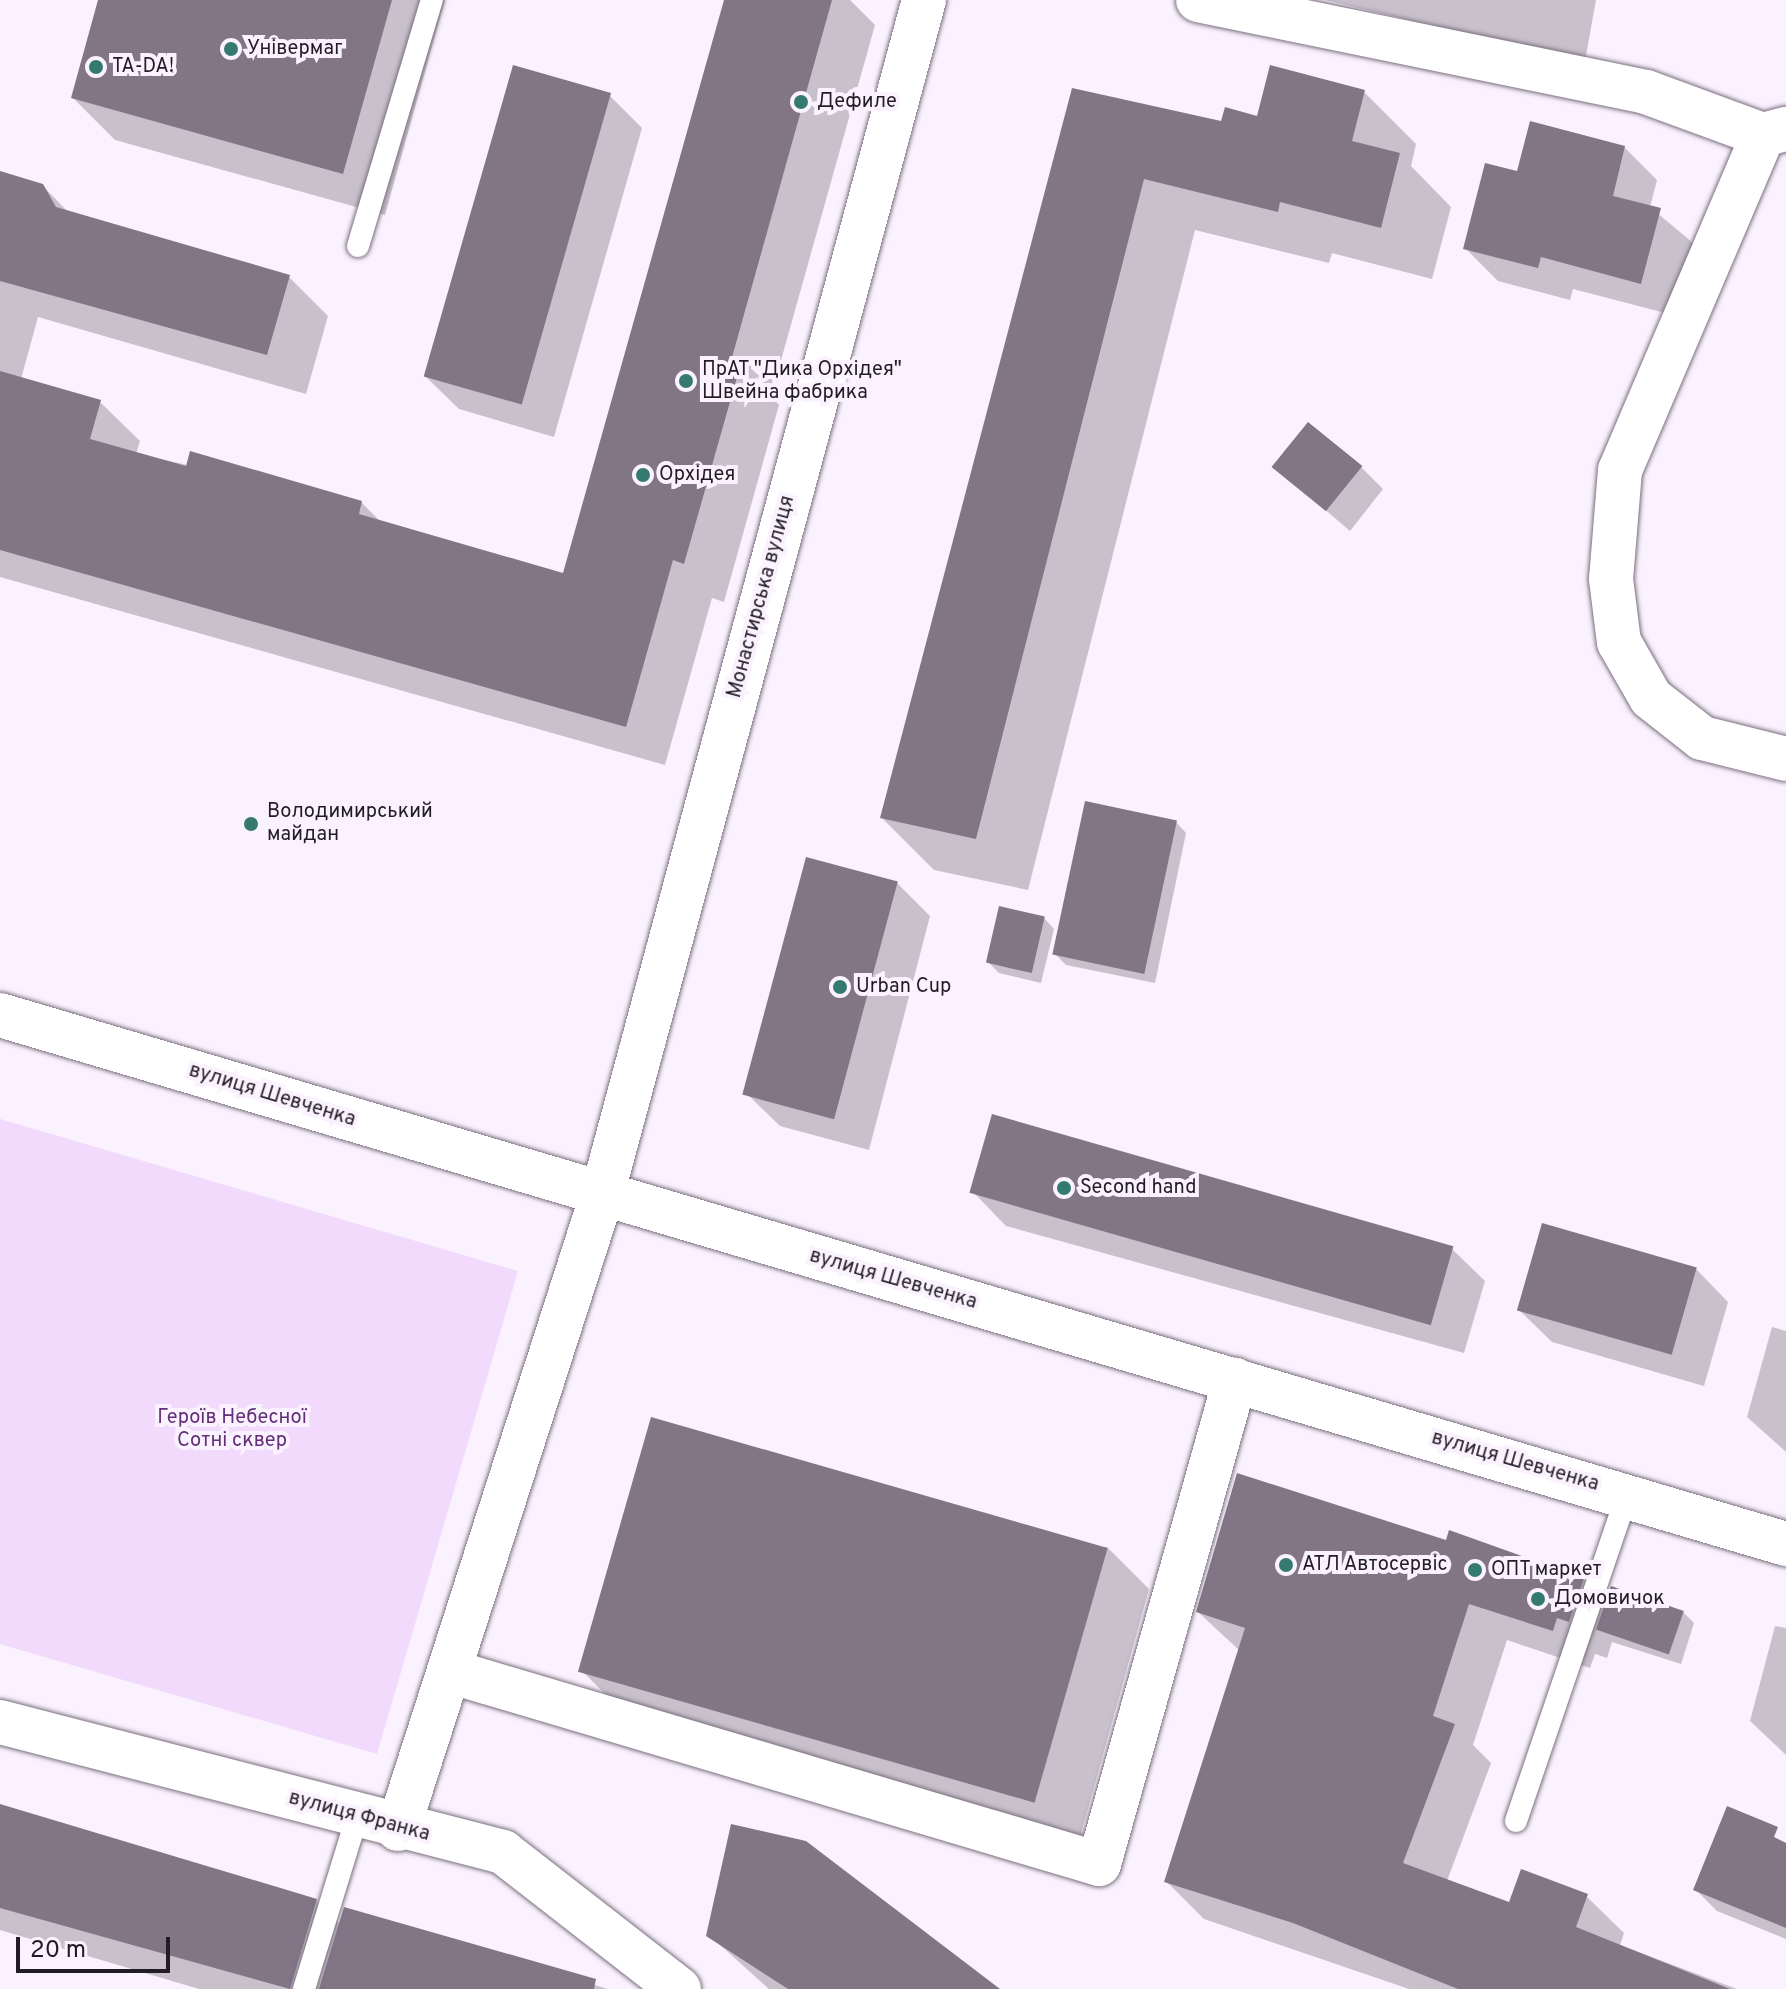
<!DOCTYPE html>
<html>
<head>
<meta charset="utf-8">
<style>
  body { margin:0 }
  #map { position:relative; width:1786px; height:1989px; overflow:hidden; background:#faf2fe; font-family:Overpass,sans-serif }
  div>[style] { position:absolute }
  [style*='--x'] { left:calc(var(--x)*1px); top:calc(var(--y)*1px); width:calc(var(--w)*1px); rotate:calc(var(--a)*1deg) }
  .green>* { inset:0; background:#f1dafb }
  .shadow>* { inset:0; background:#0003 }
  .building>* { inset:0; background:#817586; transform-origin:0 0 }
  .roads { filter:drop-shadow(0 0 2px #7b6f80) drop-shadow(0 0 2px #7b6f80) }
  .service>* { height:22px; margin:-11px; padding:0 11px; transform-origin:11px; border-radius:11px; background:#fff }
  .minor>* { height:44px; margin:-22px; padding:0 22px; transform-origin:22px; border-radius:22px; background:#fff }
  .secondary>* { height:44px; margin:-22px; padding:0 22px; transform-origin:22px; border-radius:22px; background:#fff }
  .dots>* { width:22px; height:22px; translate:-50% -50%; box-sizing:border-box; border:4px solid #faf2fe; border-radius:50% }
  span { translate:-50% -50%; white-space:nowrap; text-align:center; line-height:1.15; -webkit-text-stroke:8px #faf2fe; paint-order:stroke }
  .poi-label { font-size:20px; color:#221d24 }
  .left { translate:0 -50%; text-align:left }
  .street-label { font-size:20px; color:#221d24 }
  .park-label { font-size:20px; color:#622f77 }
  .scale { position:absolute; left:16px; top:1937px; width:154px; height:36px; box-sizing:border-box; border:4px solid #221d24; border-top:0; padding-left:10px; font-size:24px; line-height:28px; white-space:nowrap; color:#221d24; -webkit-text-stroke:6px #faf2fe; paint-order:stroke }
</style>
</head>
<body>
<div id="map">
  <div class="green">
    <i style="clip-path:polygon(0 1119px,518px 1271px,377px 1754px,0 1644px)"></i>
  </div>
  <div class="shadow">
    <i style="clip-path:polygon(100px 0,445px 0,385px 215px,115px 140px,73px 98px)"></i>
    <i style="clip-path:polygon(726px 0,850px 0,875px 25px,771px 396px,779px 405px,724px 602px,712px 598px,665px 765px,0 577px,0 173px,42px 185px,69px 213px,289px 277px,328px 316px,306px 394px,38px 317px,21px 379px,100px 402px,140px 441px,136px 454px,361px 502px,382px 523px,564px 575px)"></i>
    <i style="clip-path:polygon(1325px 0,1596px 0,1585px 61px)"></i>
    <i style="clip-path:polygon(1074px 90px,1223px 123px,1364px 92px,1416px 144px,1411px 166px,1451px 207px,1432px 279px,1332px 253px,1329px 263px,1195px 230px,1028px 890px,934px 870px,882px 818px)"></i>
    <i style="clip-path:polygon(610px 96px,642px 128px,554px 437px,459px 409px,426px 377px)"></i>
    <i style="clip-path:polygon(1624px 147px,1657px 180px,1650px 207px,1693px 243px,1673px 315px,1573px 289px,1570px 300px,1498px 281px,1465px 248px)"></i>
    <i style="clip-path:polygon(1275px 467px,1361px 467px,1383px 489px,1350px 531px)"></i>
    <i style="clip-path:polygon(1176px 822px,1186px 833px,1155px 983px,1066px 965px,1055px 954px)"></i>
    <i style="clip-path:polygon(897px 883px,930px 916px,869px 1150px,780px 1126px,747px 1094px)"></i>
    <i style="clip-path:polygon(1044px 918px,1054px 929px,1041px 983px,999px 973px,988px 962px)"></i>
    <i style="clip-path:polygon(974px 1193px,1452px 1249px,1485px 1281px,1464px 1353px,1006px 1226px)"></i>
    <i style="clip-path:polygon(1696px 1269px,1728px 1302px,1704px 1386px,1552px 1342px,1519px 1310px)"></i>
    <i style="clip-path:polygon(1772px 1327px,1786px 1331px,1786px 1452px,1747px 1417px)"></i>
    <i style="clip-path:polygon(1447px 1542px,1583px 1579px,1607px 1603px,1683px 1612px,1694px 1623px,1681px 1664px,1612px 1642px,1607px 1658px,1595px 1654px,1590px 1668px,1507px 1640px,1473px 1745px,1491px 1763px,1447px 1881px,1510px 1904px,1586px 1896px,1624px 1933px,1620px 1945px,1737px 1989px,1409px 1989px,1204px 1919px,1166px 1881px,1240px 1651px,1198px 1612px)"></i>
    <i style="clip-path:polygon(1107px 1547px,1149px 1589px,1079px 1841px,624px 1713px,582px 1671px)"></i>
    <i style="clip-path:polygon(1775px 1626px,1786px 1628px,1786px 1755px,1750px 1721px)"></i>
    <i style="clip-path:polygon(0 1806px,316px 1900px,340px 1924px,345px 1909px,608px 1989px,199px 1989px,0 1930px)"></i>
    <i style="clip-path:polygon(1786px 1845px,1786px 1939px,1717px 1911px,1695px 1889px)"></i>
    <i style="clip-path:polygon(709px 1935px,996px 1989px,769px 1989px)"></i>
  </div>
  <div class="building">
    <i style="clip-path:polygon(98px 0,392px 0,343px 174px,71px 98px)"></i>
    <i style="clip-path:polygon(724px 0,832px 0,731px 361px,741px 363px,684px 564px,673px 560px,626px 727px,0 550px,0 371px,101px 400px,90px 439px,186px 466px,190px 451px,362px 501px,359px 514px,563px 573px)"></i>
    <i style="left:513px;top:65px;width:102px;height:324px;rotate:16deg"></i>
    <i style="clip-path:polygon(1270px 65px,1365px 90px,1352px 141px,1400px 153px,1381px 228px,1280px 202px,1278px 212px,1144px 179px,976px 839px,880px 818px,1072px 88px,1221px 121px,1225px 107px,1257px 116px)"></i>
    <i style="clip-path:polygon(1530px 121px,1625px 146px,1613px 196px,1661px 208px,1641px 284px,1541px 257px,1538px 268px,1463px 249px,1485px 163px,1517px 171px)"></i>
    <i style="clip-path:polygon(0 171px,43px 184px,56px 207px,290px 275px,267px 355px,0 281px)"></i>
    <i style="left:1308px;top:422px;width:70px;height:58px;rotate:39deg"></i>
    <i style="left:1085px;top:801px;width:94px;height:157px;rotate:12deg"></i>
    <i style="left:806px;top:857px;width:95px;height:246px;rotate:15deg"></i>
    <i style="left:999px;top:906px;width:47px;height:58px;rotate:13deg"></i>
    <i style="left:992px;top:1114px;width:480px;height:82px;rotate:16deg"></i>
    <i style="left:1542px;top:1223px;width:161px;height:91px;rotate:16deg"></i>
    <i style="left:651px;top:1417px;width:475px;height:265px;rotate:16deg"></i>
    <i style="clip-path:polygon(1237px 1473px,1446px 1540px,1449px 1530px,1584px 1578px,1569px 1622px,1557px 1618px,1553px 1631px,1469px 1604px,1433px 1716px,1455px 1724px,1403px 1863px,1509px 1902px,1521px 1869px,1588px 1894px,1576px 1927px,1730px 1989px,1458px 1989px,1293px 1923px,1164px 1882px,1245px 1628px,1196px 1612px)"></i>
    <i style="left:1611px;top:1586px;width:77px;height:46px;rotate:19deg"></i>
    <i style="clip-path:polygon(0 1804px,317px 1899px,290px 1989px,0 1908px)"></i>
    <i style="clip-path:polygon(1727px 1806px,1778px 1827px,1774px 1837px,1786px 1843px,1786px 1928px,1693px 1890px)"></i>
    <i style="clip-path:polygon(731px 1824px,806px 1841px,1000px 1989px,788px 1989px,706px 1936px)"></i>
    <i style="clip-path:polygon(344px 1907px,596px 1979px,594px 1989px,319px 1989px)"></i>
  </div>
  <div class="roads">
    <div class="service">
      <i style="--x:358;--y:246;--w:257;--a:-73.3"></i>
      <i style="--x:1516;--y:1821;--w:344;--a:-71.2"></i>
      <i style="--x:304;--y:1989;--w:180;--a:-72.9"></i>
    </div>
    <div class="minor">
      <i style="--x:1198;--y:0;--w:457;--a:11.6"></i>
      <i style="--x:1646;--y:92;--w:125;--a:20.2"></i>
      <i style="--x:1763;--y:135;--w:24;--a:-15"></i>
      <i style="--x:1763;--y:135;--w:364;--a:113.1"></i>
      <i style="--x:1620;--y:470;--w:109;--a:94.7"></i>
      <i style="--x:1611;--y:579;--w:64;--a:82.8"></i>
      <i style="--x:1619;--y:642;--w:64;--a:60.3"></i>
      <i style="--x:1651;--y:698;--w:65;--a:38.1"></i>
      <i style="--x:1702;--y:738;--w:87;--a:14"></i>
      <i style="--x:449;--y:1671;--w:678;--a:16.54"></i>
      <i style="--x:1099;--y:1864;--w:503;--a:-74.31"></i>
      <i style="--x:0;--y:1722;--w:520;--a:14.49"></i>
      <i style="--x:503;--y:1852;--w:223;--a:37.9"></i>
      <i style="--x:398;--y:1829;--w:666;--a:-72.16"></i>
    </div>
    <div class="secondary">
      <i style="--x:0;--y:1015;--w:1863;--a:16.5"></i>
      <i style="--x:602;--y:1195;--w:1238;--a:-74.92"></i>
    </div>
  </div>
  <div class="dots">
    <i style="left:231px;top:49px;background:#347a70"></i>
    <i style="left:96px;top:67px;background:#347a70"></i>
    <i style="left:801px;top:102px;background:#347a70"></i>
    <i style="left:686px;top:381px;background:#347a70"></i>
    <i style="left:643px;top:475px;background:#347a70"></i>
    <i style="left:251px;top:824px;background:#347a70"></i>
    <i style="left:840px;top:987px;background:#347a70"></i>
    <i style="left:1064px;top:1188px;background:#347a70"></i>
    <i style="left:1286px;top:1565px;background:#347a70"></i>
    <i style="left:1475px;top:1570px;background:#347a70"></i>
    <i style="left:1538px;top:1599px;background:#347a70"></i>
  </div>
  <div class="poi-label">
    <span class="left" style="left:247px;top:49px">Універмаг</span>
    <span class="left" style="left:112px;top:67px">TA-DA!</span>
    <span class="left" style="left:817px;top:102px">Дефиле</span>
    <span class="left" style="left:702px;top:382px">ПрАТ "Дика Орхідея"<br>Швейна фабрика</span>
    <span class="left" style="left:659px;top:475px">Орхідея</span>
    <span class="left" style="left:267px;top:824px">Володимирський<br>майдан</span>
    <span class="left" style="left:856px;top:987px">Urban Cup</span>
    <span class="left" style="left:1080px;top:1188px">Second hand</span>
    <span class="left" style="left:1302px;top:1565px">АТЛ Автосервіс</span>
    <span class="left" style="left:1491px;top:1570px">ОПТ маркет</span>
    <span class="left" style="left:1554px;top:1599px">Домовичок</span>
  </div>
  <div class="street-label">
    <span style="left:762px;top:597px;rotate:-75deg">Монастирська вулиця</span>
    <span style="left:272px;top:1096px;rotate:17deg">вулиця Шевченка</span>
    <span style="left:893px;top:1280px;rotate:16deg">вулиця Шевченка</span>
    <span style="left:1515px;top:1462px;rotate:16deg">вулиця Шевченка</span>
    <span style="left:359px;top:1817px;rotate:15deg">вулиця Франка</span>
  </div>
  <div class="park-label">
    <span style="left:232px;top:1430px">Героїв Небесної<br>Сотні сквер</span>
  </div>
  <div class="scale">20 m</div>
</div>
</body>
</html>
